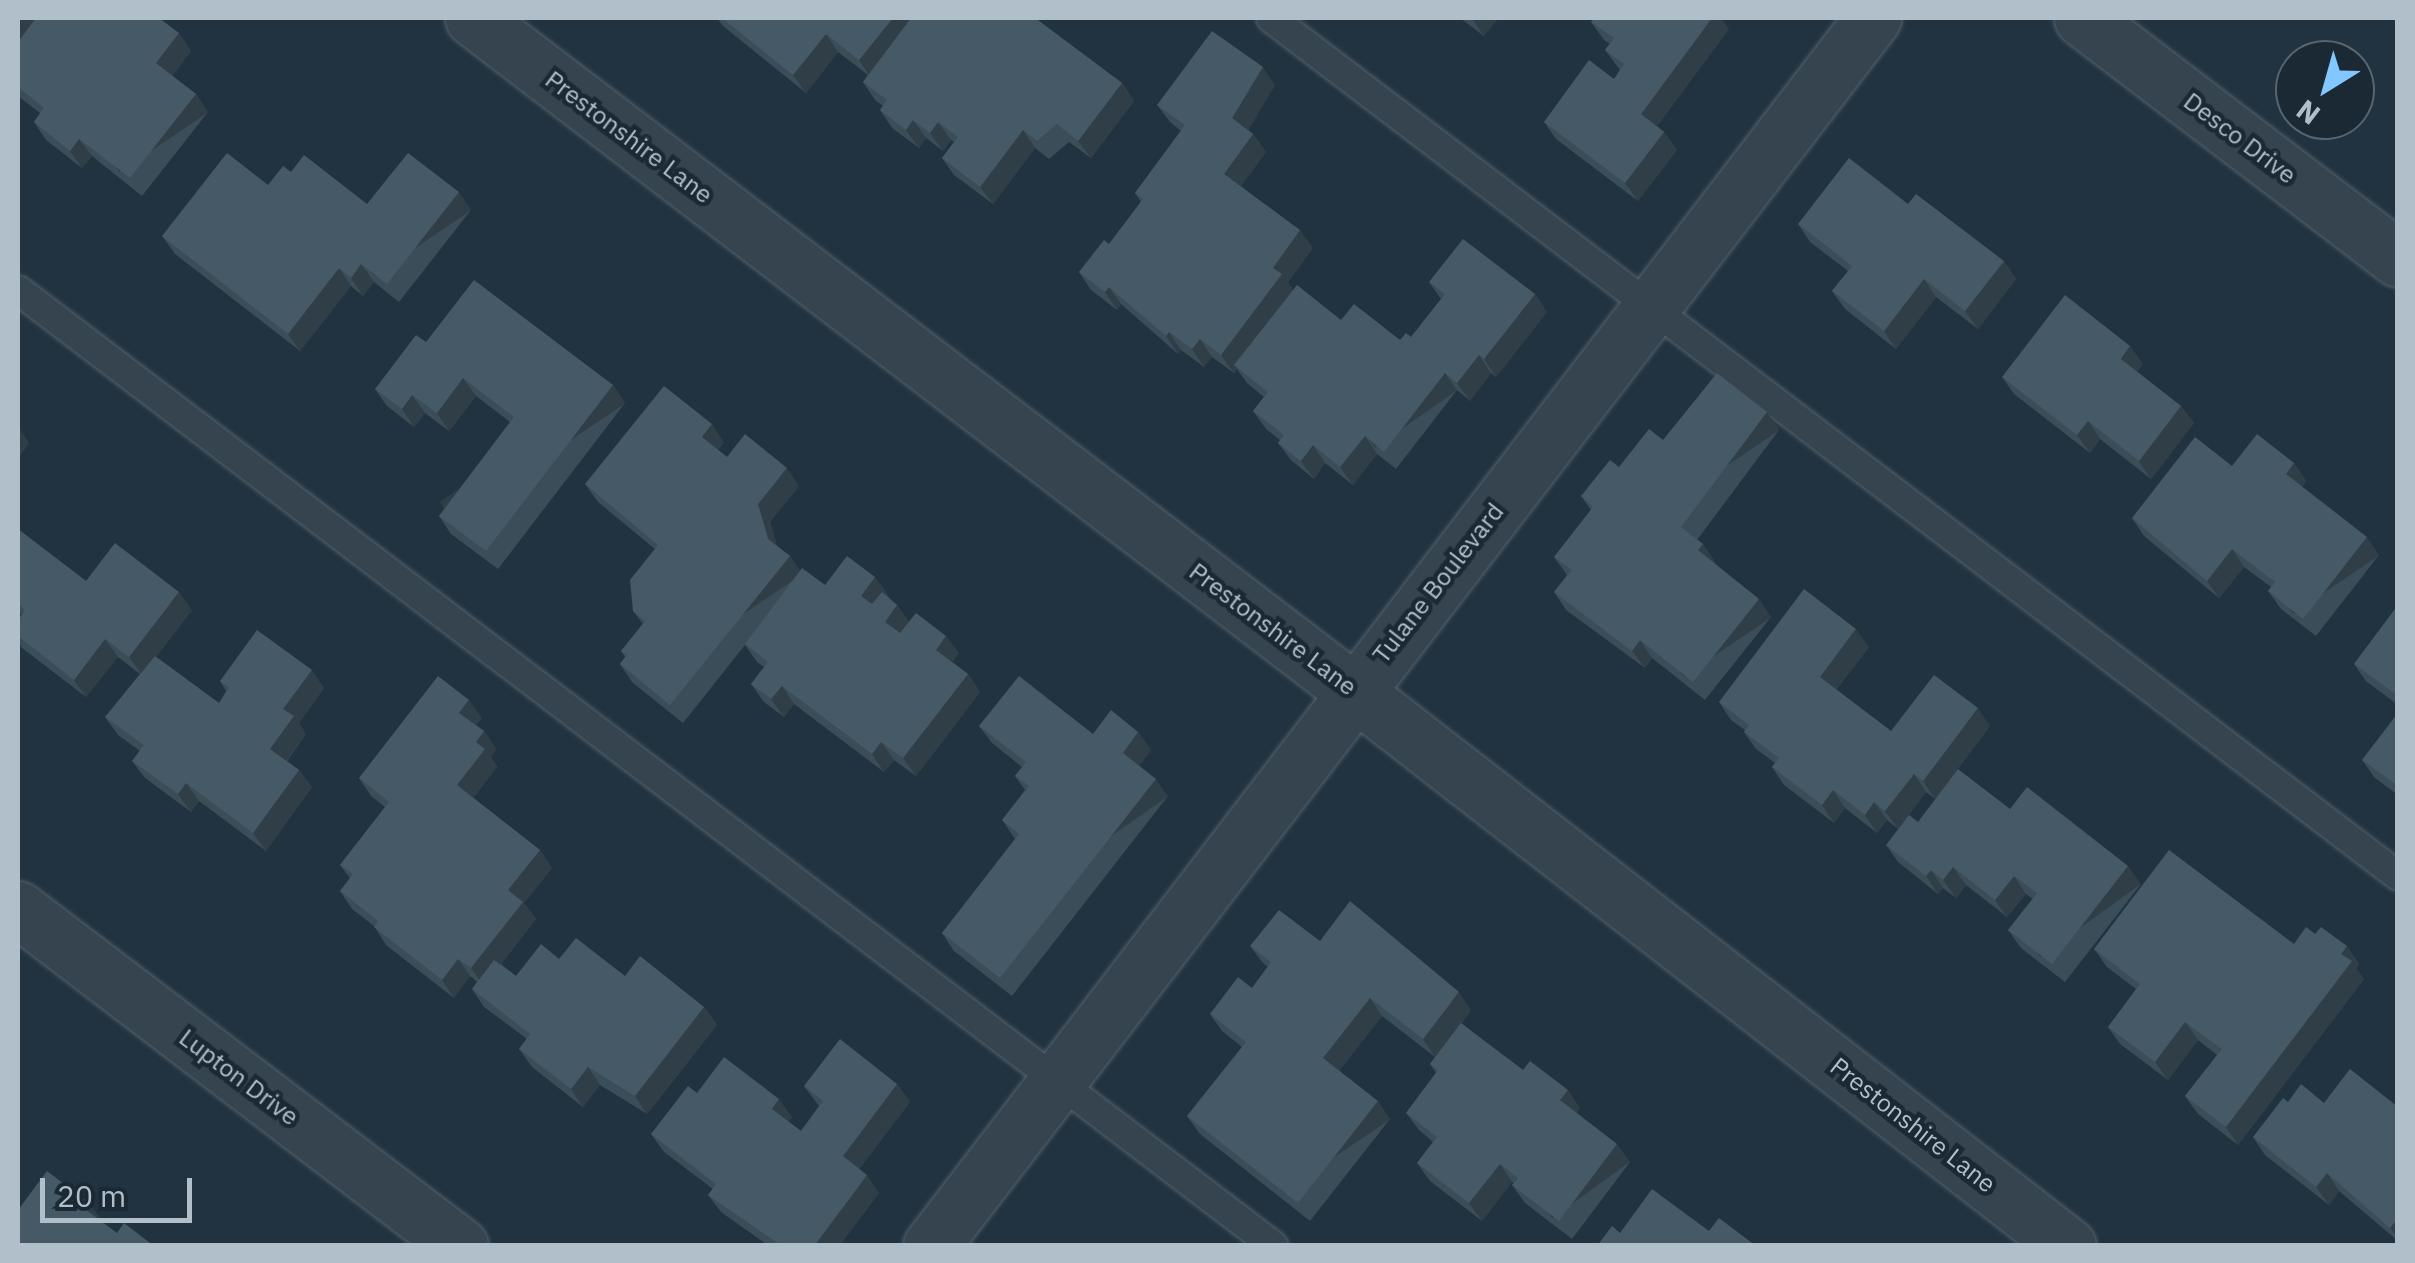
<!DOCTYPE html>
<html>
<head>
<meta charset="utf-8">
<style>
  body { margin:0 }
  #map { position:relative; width:2415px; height:1263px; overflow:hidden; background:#213340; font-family:"IBM Plex Sans",sans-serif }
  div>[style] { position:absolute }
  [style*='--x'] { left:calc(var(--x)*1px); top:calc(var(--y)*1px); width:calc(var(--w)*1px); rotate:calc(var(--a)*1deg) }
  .roads { filter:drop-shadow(0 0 2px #54626d) drop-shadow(0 0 2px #54626d) }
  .service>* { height:28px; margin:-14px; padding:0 14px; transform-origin:14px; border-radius:14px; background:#35444f }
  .minor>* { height:55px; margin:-27.5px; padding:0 27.5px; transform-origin:27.5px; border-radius:27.5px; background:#35444f }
  .wall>* { inset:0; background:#3b4d58 }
  .shaded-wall>* { inset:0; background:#303e47; transform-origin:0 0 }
  .building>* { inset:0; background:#455966 }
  span { translate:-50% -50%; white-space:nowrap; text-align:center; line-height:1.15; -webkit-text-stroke:9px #1b2934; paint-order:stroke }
  .street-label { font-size:25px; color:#b1bfcb }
  .frame { position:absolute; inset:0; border:20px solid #b1bfcb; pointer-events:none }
  .north { position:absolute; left:2275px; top:40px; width:100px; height:100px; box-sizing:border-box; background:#1b2934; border:2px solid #576570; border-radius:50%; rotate:217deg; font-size:28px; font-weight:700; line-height:40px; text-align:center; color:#b1bfcb }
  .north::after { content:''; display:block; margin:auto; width:35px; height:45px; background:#82c7ff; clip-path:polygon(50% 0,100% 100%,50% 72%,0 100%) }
  .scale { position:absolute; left:40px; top:1178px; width:152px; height:45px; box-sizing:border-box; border:5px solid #b1bfcb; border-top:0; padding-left:12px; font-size:30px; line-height:35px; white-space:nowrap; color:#b1bfcb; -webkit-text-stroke:8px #1b2934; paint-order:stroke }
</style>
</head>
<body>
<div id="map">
  <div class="roads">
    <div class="service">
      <i style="--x:1271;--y:18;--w:1416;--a:37.28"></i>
      <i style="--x:18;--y:290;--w:1578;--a:37.28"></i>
    </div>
    <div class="minor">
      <i style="--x:473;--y:18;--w:1110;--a:37.39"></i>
      <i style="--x:1355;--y:692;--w:903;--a:37.85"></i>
      <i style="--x:2082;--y:18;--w:397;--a:37.3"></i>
      <i style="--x:18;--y:909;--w:556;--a:37.32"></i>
      <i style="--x:931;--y:1246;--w:1548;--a:-52.51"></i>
    </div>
  </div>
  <div class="wall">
    <i style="clip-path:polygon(18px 18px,179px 33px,191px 51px,172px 76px,196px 94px,208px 112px,142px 196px,92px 156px,82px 168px,46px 140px,34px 122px,40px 113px,18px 96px)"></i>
    <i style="clip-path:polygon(717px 18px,1035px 18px,1122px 83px,1134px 101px,1091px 158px,1069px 142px,1049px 159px,1035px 148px,993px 204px,954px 175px,942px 158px,954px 142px,951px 140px,943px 151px,926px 138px,919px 148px,892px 128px,880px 110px,883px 106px,875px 100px,863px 82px,868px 75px,838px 52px,806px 93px,723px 26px)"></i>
    <i style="clip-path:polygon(1460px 18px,1498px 18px,1484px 36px)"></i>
    <i style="clip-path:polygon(1591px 22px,1729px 29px,1657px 126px,1664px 132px,1677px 150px,1638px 201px,1556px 139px,1544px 122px,1614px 79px,1620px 70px,1605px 50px,1610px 44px,1604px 40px)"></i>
    <i style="clip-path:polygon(1275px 85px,1248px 130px,1253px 134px,1266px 152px,1241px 186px,1313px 248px,1288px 282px,1293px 290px,1341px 320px,1400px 340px,1411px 337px,1441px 299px,1429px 282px,1535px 294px,1547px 312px,1496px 377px,1491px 373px,1470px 401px,1457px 390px,1396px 469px,1377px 454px,1353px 485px,1325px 463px,1314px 479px,1291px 460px,1278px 443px,1280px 440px,1266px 429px,1253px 411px,1264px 397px,1247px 383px,1237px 369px,1234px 373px,1212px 357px,1204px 367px,1181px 350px,1178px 354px,1121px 304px,1117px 310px,1091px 290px,1079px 272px,1109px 244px,1141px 202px,1135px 193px,1181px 131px,1170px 122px,1157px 105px)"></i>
    <i style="clip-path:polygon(291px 172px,367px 204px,471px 210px,399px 302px,374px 282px,363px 296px,351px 286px,300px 351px,175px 254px,162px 236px,268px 185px)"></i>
    <i style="clip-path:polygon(1908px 204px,2004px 261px,2016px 279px,1978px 329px,1936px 297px,1896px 349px,1845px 309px,1832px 291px,1848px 271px,1810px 242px,1798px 224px)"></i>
    <i style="clip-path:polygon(426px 342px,613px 385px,625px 403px,498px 569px,451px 534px,439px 516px,510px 422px,476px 396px,449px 431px,425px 413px,414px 427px,387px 406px,375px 389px)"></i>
    <i style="clip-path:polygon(2143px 364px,2137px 372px,2181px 406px,2194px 423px,2151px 479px,2100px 439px,2090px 453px,2014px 394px,2002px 377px)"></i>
    <i style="clip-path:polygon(1767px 412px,1779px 430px,1697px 540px,1703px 544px,1715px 562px,1714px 563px,1771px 617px,1705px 700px,1652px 658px,1645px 668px,1566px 610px,1554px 592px,1567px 575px,1554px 557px,1591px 510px,1581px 496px,1619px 467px,1663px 440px)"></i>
    <i style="clip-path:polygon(724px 442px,718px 450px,727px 457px,799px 486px,770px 522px,777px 546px,790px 556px,800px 571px,825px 585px,875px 577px,888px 595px,887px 596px,897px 605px,909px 622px,959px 653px,952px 662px,968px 674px,980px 692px,916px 776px,894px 760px,884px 772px,794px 704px,784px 717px,764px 702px,751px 684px,764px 667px,757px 662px,745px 645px,683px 723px,632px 682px,620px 664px,625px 657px,621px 651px,643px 624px,633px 611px,655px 549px,598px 502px,585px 484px)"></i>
    <i style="clip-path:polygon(2294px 463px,2306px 481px,2302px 487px,2379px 555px,2316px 636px,2281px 609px,2268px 591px,2271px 587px,2244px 567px,2219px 598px,2144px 536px,2132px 518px,2232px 466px)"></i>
    <i style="clip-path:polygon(18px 529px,86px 581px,192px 610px,156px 657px,219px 703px,226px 691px,220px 681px,324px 688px,299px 723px,306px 734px,287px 761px,299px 770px,312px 787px,266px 851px,199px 801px,191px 812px,145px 778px,132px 761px,140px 751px,118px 735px,105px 717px,140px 674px,118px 657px,86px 697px,22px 648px,18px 641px,18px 620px,22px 615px,18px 612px)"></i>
    <i style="clip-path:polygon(2398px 605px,2398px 705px,2366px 681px,2354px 664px)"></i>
    <i style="clip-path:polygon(1869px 647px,1836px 690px,1891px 731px,1990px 726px,1935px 799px,1926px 792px,1898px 829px,1887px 820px,1877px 833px,1845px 808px,1834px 823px,1784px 785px,1772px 767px,1775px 763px,1756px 749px,1744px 732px,1745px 730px,1731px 720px,1719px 702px)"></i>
    <i style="clip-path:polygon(2398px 713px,2398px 795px,2375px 778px,2362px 760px)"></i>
    <i style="clip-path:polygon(482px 718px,476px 725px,484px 731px,496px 749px,491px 757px,497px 767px,473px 798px,540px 850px,552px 868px,524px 903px,536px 919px,501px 964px,516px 976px,559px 959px,625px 976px,704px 1007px,717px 1025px,647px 1114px,600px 1085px,583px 1107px,532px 1067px,519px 1049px,527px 1039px,484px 1007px,472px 989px,477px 982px,470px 976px,454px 998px,386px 945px,374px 926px,352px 909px,340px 891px,350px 878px,340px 865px,385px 807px,371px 796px,359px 778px)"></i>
    <i style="clip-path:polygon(979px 726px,1093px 734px,1138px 732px,1151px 750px,1139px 766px,1168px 796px,1012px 996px,954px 951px,942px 933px,1015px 839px,1002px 820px,1025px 790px,1015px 776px,1022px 767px,992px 743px)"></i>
    <i style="clip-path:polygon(2010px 809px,2141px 884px,2065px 982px,2021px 948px,2008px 930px,2033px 899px,2026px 894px,2007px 917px,1966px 885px,1956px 898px,1943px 888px,1938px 894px,1898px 862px,1886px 845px,1918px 822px)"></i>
    <i style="clip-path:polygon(2315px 934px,2347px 946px,2359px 964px,2356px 968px,2364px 979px,2238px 1145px,2198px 1114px,2185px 1096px,2217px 1055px,2198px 1040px,2168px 1080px,2120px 1044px,2108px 1027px,2136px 989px,2107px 967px,2094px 949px,2294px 944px)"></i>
    <i style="clip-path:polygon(1320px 941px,1471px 1010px,1461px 1024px,1523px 1070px,1580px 1108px,1576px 1113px,1630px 1162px,1572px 1239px,1525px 1203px,1512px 1185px,1514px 1183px,1512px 1182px,1482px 1221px,1430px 1181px,1417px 1163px,1433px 1142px,1419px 1130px,1406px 1113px,1436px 1073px,1430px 1064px,1435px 1057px,1382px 1016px,1339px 1071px,1390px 1119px,1310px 1221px,1200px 1134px,1187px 1116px,1242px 1047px,1222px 1031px,1210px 1014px,1252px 988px,1268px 967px,1263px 963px,1250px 946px)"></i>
    <i style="clip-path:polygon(897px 1084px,910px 1102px,859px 1169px,879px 1193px,839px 1246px,769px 1246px,721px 1212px,708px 1195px,713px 1189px,664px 1152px,651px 1134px,697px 1093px,792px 1117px,788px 1122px,801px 1131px,819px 1106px,804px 1086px)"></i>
    <i style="clip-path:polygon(2324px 1103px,2398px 1107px,2398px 1241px,2339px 1191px,2329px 1205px,2265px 1155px,2253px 1137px)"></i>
  </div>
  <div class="shaded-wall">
    <i style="clip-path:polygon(18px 18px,38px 18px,18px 44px)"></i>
    <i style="clip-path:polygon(893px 18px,920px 18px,871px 78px,859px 60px)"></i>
    <i style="clip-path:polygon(1472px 18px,1498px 18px,1484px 36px)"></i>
    <i style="clip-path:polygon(1712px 18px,1721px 18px,1729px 29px,1653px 132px,1641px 114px)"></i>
    <i style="clip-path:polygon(179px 33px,191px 51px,169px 81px,156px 63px)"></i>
    <i style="clip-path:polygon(826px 34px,838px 52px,806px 93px,793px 75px)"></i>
    <i style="clip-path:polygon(1263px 67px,1275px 85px,1245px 136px,1232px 118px)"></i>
    <i style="clip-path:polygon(1122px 83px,1134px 101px,1091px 158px,1078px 141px)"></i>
    <i style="left:196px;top:94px;width:22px;height:107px;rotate:56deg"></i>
    <i style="clip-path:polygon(913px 120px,926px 138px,919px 148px,906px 130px)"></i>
    <i style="clip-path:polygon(938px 122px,951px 140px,943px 151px,930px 133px)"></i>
    <i style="clip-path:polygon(1023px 130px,1035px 148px,993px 204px,980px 187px)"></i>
    <i style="clip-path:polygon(1664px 132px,1677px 150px,1638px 201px,1625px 183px)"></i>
    <i style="clip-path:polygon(1253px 134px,1266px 152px,1237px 192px,1224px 174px)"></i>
    <i style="clip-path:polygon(79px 139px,92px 156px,82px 168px,70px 151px)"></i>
    <i style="left:459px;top:192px;width:22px;height:117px;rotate:56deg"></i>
    <i style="clip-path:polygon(1300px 230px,1313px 248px,1288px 282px,1294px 292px,1234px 365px,1237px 369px,1234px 373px,1221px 355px,1273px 268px)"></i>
    <i style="clip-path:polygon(2004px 261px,2016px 279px,1978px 329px,1965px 311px)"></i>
    <i style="clip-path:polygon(361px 264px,374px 282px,363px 296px,351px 278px)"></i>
    <i style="clip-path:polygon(339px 268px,351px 286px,300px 351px,288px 334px)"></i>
    <i style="clip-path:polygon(1924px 279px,1936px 297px,1896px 349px,1884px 331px)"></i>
    <i style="clip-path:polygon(1109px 287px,1121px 304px,1117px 310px,1105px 292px)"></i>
    <i style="clip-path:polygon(1535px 294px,1547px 312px,1496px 377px,1484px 359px)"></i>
    <i style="clip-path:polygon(1169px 332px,1181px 350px,1178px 354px,1166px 336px)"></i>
    <i style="clip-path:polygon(1200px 339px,1212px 357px,1204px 367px,1192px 349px)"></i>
    <i style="clip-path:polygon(2130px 346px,2143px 364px,2133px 377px,2121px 359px)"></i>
    <i style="clip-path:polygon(1479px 355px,1491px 373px,1470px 401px,1457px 383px)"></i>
    <i style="left:1445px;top:373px;width:21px;height:100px;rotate:55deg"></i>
    <i style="clip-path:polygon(463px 378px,476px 396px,449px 431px,437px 413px)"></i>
    <i style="left:613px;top:385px;width:22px;height:209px;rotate:56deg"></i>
    <i style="clip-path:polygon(412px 395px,425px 413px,414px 427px,402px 409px)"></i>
    <i style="clip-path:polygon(2181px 406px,2194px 423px,2151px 479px,2139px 461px)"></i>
    <i style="left:1767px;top:412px;width:22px;height:144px;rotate:56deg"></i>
    <i style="clip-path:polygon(2088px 421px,2100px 439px,2090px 453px,2077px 435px)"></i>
    <i style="clip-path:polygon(712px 424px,724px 442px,714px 454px,702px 437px)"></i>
    <i style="clip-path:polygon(18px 427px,29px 443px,18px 459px)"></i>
    <i style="clip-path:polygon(1365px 436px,1377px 454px,1353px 485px,1340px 467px)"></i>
    <i style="clip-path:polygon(1313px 445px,1325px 463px,1314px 479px,1301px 461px)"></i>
    <i style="clip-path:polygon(2294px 463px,2306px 481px,2298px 492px,2286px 474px)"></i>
    <i style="clip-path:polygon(787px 468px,799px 486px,770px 522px,780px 556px,768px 539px,758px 504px)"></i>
    <i style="left:2367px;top:537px;width:22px;height:104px;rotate:56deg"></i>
    <i style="clip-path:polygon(1703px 544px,1715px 562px,1711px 568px,1698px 550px)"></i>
    <i style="clip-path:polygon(2232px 549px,2244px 567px,2219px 598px,2207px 581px)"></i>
    <i style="left:790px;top:556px;width:22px;height:191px;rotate:56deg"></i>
    <i style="clip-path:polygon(875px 577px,888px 595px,874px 613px,861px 596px)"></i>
    <i style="clip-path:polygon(179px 592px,192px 610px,142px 675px,129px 657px)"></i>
    <i style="left:1759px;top:599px;width:22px;height:106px;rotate:56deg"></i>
    <i style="clip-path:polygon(897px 605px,910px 623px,897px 640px,885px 622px)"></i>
    <i style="clip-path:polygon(1856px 629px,1869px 647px,1832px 695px,1820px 677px)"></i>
    <i style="clip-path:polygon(946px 636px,959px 653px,948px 667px,936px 650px)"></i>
    <i style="clip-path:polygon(105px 639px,118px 657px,86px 697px,74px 680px)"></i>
    <i style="clip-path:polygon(1640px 640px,1652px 658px,1645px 668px,1632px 651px)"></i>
    <i style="clip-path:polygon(312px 670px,324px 688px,299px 723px,306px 734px,282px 766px,270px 749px,283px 709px)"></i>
    <i style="clip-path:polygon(968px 674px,980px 692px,916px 776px,903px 758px)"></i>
    <i style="clip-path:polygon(782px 686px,794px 704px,784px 717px,771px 699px)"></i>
    <i style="clip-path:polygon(469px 700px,482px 718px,472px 730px,459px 713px)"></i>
    <i style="clip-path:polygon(1978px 708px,1990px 726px,1935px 799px,1923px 781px)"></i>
    <i style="clip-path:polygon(484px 731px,496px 749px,491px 757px,497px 767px,470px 802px,457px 785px,476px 742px)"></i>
    <i style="clip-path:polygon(1138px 732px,1151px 750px,1135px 771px,1123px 753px)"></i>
    <i style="clip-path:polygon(881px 742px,894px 760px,884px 772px,872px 754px)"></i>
    <i style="clip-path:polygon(299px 770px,312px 787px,266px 851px,253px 833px)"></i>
    <i style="clip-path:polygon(1914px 774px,1926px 792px,1898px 829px,1885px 811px)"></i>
    <i style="left:1156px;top:779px;width:21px;height:253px;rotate:55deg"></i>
    <i style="clip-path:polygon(186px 783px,199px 801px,191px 812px,178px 794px)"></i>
    <i style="clip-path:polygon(1833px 790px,1845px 808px,1834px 823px,1822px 805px)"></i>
    <i style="clip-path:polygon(1874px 802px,1887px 820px,1877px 833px,1865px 815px)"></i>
    <i style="clip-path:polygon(540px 850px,552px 868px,524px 903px,536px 919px,484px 986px,471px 968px,508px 890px)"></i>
    <i style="left:2128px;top:866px;width:22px;height:124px;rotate:54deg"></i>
    <i style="clip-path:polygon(1953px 867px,1966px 885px,1956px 898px,1943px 880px)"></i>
    <i style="clip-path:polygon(1931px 870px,1943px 888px,1938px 894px,1926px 876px)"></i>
    <i style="clip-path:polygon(2014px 876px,2026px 894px,2007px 917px,1995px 900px)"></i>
    <i style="clip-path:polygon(2347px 946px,2359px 964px,2356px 968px,2364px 979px,2238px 1145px,2226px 1127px)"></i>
    <i style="clip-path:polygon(458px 959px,470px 976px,454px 998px,442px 980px)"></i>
    <i style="clip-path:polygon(1459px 992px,1471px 1010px,1435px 1057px,1423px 1039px)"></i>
    <i style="clip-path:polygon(1370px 998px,1382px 1016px,1335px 1076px,1323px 1058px)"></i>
    <i style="clip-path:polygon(704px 1007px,717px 1025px,647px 1114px,635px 1096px)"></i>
    <i style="clip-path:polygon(2185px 1022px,2198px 1040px,2168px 1080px,2155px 1062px)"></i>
    <i style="clip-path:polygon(588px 1067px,600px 1085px,583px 1107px,571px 1089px)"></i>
    <i style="clip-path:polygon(897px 1084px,910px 1102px,855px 1174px,843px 1156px)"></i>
    <i style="clip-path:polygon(1568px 1090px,1580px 1108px,1573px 1118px,1560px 1100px)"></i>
    <i style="clip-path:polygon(779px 1099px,792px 1117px,784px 1127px,772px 1109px)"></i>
    <i style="left:1378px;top:1101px;width:22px;height:130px;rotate:56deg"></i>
    <i style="left:1617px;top:1144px;width:22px;height:96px;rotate:54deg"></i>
    <i style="clip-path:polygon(1500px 1164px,1512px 1182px,1482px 1221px,1469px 1203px)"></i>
    <i style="clip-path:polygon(2327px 1173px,2339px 1191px,2329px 1205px,2316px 1187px)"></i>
    <i style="clip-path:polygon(867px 1175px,879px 1193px,839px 1246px,814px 1246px)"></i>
    <i style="clip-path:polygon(89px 1203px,102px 1220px,97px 1226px,85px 1209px)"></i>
    <i style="clip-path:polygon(2398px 1218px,2398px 1238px,2390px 1228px)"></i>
  </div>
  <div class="building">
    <i style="clip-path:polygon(36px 18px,159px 18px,179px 33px,156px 63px,196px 94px,130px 178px,79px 139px,70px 151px,34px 122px,44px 108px,18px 87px,18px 42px)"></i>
    <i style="clip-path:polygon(722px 18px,893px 18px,859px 60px,826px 34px,793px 75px)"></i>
    <i style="clip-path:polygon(911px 18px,1035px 18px,1122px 83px,1078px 141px,1057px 124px,1037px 141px,1023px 130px,980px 187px,942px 158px,958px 137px,938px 122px,930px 133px,913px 120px,906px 130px,880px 110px,887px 100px,863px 82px)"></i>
    <i style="clip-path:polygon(1594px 18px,1712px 18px,1641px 114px,1664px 132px,1625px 183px,1544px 122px,1589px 60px,1614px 79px,1624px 64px,1605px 50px,1614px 38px,1591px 22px)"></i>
    <i style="clip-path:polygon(1212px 31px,1263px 67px,1232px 118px,1253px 134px,1224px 174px,1300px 230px,1273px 268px,1282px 274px,1221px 355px,1200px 339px,1192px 349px,1169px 332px,1166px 336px,1109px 287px,1105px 292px,1079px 272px,1104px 240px,1109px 244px,1143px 199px,1135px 193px,1185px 125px,1157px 105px)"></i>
    <i style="clip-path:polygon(227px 153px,268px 185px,283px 166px,291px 172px,304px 155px,367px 204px,408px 153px,459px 192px,387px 284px,361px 264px,351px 278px,339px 268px,288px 334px,162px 236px)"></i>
    <i style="clip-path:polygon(1849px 158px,1908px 204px,1916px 194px,2004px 261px,1965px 311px,1924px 279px,1884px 331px,1832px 291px,1852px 266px,1798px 224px)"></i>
    <i style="clip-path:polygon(1463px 239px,1535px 294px,1484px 359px,1479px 355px,1457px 383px,1445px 373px,1384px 452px,1365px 436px,1340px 467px,1313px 445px,1301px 461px,1278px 443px,1284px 435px,1253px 411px,1268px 392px,1234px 365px,1297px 285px,1341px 320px,1354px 304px,1400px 340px,1406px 333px,1411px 337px,1445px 294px,1429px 282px)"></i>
    <i style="clip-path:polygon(474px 280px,613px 385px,486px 551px,439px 516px,514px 417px,463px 378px,437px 413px,412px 395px,402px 409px,375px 389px,416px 335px,426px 342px)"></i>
    <i style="clip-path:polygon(2065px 295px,2130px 346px,2121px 359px,2181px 406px,2139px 461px,2088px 421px,2077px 435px,2002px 377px)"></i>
    <i style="clip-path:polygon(1717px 373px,1767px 412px,1681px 527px,1703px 544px,1698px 550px,1759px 599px,1693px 682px,1640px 640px,1632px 651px,1554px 592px,1572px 570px,1554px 557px,1593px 507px,1581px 496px,1610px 460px,1619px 467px,1649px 429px,1663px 440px)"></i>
    <i style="clip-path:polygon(664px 386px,712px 424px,702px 437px,727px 457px,745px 434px,787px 468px,758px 504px,768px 539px,790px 556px,670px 705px,620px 664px,627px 655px,621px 651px,645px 621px,633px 611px,630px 580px,658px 545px,585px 484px)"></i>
    <i style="clip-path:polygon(2257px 434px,2294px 463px,2286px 474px,2367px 537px,2303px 619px,2268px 591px,2275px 582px,2232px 549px,2207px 581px,2132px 518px,2195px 437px,2232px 466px)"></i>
    <i style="clip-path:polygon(18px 529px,86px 581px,115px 543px,179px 592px,129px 657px,105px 639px,74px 680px,18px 636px,18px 620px,25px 610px,18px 604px)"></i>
    <i style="clip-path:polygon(847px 556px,875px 577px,861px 596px,872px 604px,882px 592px,897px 605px,885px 622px,900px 633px,916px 613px,946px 636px,936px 650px,968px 674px,903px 758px,881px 742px,872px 754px,782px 686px,771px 699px,751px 684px,768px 662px,745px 644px,802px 568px,825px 585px)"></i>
    <i style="clip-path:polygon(1804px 589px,1856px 629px,1820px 677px,1891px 731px,1934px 675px,1978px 708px,1923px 781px,1914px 774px,1885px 811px,1874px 802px,1865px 815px,1833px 790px,1822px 805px,1772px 767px,1779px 758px,1744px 732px,1749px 725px,1719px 702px)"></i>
    <i style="clip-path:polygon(2398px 605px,2398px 696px,2354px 664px)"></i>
    <i style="clip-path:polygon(257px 630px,312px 670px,283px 709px,294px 716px,270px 749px,299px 770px,253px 833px,186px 783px,178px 794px,132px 761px,144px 745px,105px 717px,155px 656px,219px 703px,229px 688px,220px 681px)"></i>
    <i style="clip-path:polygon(438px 676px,469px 700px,459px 713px,484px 731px,476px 742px,485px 749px,457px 785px,540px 850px,508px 890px,523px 902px,471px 968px,458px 959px,442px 980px,374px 927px,378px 921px,340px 891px,353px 874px,340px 865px,389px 802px,359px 778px)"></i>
    <i style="clip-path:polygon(1019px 676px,1093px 734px,1111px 710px,1138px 732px,1123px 753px,1156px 779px,1000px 978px,942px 933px,1019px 834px,1002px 820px,1029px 786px,1015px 776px,1026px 762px,979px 726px)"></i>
    <i style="clip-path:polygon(2398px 713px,2398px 786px,2362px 760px)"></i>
    <i style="clip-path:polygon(1958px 769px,2010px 809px,2027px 787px,2128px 866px,2052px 964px,2008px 930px,2037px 893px,2014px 876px,1995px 900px,1953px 867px,1943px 880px,1931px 870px,1926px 876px,1886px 845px,1909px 815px,1918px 822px)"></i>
    <i style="clip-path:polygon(2169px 850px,2294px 944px,2306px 927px,2315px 934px,2321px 927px,2347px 946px,2341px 954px,2352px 961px,2226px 1127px,2185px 1096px,2222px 1049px,2185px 1022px,2155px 1062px,2108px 1027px,2140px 984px,2094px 949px)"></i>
    <i style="clip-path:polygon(1350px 901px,1459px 992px,1423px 1039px,1370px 998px,1323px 1058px,1378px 1101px,1298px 1203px,1187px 1116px,1246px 1042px,1210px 1014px,1238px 977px,1252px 988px,1271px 962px,1250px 946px,1279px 910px,1320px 941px)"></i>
    <i style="clip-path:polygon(576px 938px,625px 976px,640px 956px,704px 1007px,635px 1096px,588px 1067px,571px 1089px,519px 1049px,530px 1034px,472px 989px,494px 960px,516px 976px,541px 944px,559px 959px)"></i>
    <i style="clip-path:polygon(1461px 1023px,1523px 1070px,1530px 1061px,1568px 1090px,1560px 1100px,1617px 1144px,1559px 1221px,1512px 1185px,1518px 1178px,1500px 1164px,1469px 1203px,1417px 1163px,1437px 1137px,1406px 1113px,1438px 1070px,1430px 1064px)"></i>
    <i style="clip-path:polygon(840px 1039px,897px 1084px,843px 1156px,867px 1175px,814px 1246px,782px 1246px,708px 1195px,716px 1184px,651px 1134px,688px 1086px,697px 1093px,724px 1057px,779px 1099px,772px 1109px,801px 1131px,823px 1101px,804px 1086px)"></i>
    <i style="clip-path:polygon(2350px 1069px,2398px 1107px,2398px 1218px,2390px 1228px,2327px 1173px,2316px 1187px,2253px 1137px,2283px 1098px,2288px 1102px,2301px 1084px,2324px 1103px)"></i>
    <i style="clip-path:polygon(47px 1171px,89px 1203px,85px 1209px,117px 1233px,124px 1223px,154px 1246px,18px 1246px,18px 1210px)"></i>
    <i style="clip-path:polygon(1652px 1189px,1709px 1231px,1719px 1218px,1756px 1246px,1597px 1246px,1612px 1226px,1620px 1233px)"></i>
  </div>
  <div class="street-label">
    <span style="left:629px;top:137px;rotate:37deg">Prestonshire Lane</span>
    <span style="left:2240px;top:138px;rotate:37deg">Desco Drive</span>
    <span style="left:1438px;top:583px;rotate:-52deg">Tulane Boulevard</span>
    <span style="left:1273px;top:629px;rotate:37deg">Prestonshire Lane</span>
    <span style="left:239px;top:1077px;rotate:37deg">Lupton Drive</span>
    <span style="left:1913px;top:1125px;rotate:38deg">Prestonshire Lane</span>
  </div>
  <div class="frame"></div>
  <div class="north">N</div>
  <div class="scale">20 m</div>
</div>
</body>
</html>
